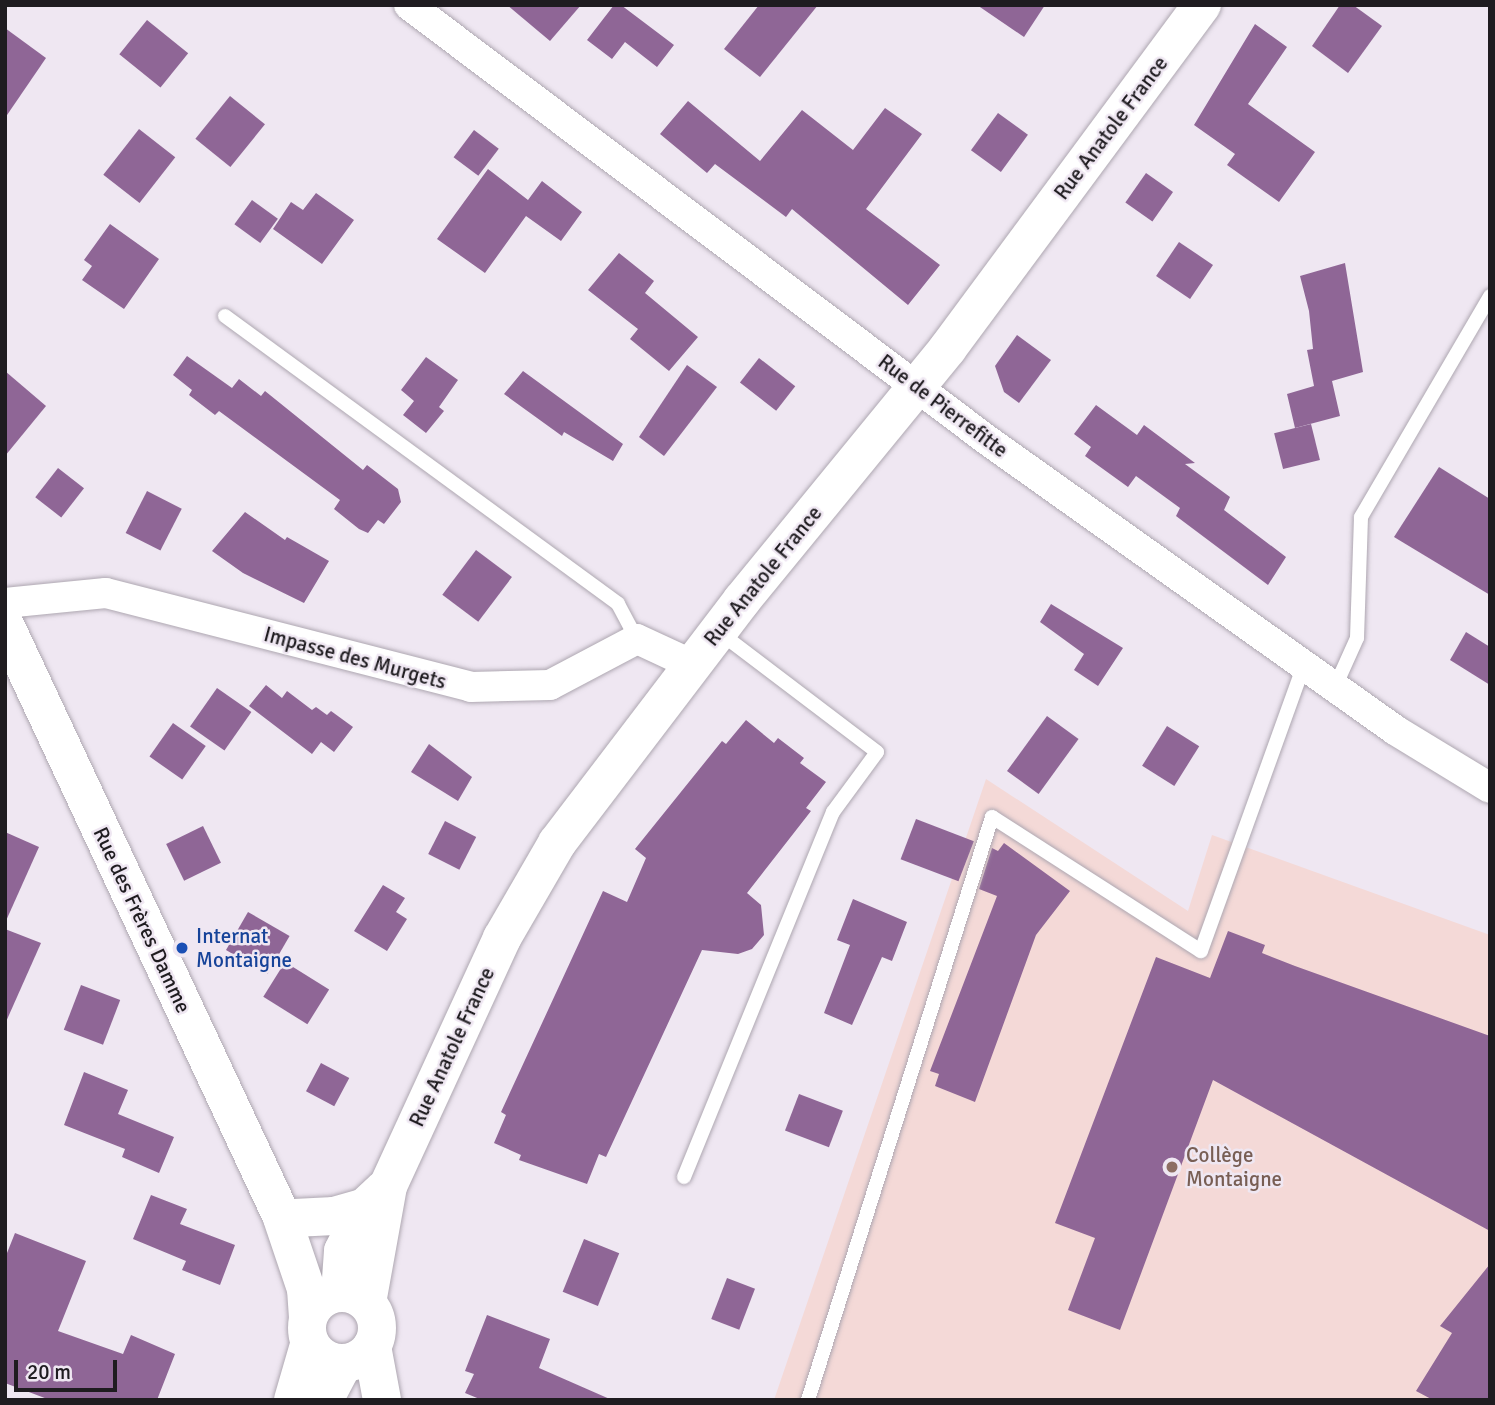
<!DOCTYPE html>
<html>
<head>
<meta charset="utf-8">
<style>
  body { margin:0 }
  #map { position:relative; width:1495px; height:1405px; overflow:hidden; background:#efe7f2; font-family:Signika,sans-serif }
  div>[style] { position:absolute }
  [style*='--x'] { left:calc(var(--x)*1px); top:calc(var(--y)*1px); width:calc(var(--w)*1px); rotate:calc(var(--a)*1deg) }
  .education>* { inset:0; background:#f4d9d7 }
  .building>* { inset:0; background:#8f6696; transform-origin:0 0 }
  .roads { filter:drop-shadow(0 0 2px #aea7b1) drop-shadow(0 0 2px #aea7b1) }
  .lane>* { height:14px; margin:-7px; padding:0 7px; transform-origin:7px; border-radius:7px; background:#fff }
  .street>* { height:30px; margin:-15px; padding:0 15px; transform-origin:15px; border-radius:15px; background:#fff }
  .secondary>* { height:38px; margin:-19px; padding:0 19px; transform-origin:19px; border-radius:19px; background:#fff }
  .secondary>.ring { margin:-19px; padding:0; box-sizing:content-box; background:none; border:38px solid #fff; border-radius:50% }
  .dots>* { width:19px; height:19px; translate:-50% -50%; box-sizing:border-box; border:4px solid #efe7f2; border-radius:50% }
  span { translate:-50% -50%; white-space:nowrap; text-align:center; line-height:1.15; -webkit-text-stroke:5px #efe7f2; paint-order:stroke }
  .street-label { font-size:21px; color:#1f1c20 }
  .transit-label { font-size:21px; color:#164399 }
  .left { translate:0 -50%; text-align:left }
  .education-label { font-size:21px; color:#785e54 }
  .frame { position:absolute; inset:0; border:7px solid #1f1c20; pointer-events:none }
  .scale { position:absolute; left:14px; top:1360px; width:103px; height:32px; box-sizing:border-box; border:4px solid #1f1c20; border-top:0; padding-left:9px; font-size:21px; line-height:24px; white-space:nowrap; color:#1f1c20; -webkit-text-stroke:5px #efe7f2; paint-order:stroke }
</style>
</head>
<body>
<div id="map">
  <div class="education">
    <i style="clip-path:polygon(986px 779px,1188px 911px,1212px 835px,1490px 935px,1490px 1400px,774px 1400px)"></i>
  </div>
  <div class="building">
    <i style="clip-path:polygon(507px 5px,581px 5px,550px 41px)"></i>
    <i style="clip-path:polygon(614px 5px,621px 5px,674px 45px,657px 67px,625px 42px,612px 59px,587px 40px)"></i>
    <i style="clip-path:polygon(759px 5px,818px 5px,760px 77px,724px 49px)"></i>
    <i style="clip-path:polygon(977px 5px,1045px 5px,1024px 37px)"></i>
    <i style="clip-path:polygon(1340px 5px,1353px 5px,1382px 26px,1348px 73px,1312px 46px)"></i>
    <i style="left:147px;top:20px;width:53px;height:44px;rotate:39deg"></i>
    <i style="clip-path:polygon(1255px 24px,1287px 47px,1248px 104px,1315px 152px,1279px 202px,1227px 165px,1235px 154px,1194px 125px)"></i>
    <i style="clip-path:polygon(5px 28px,46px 58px,5px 118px)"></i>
    <i style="left:230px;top:96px;width:45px;height:55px;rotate:39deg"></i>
    <i style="clip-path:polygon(688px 101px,760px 161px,802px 110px,853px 150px,885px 108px,922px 134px,866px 209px,940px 265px,908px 305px,792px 209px,786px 217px,715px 164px,707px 173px,660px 134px)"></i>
    <i style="left:998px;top:113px;width:37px;height:46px;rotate:36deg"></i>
    <i style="left:139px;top:129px;width:46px;height:58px;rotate:38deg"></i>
    <i style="left:474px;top:130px;width:31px;height:34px;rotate:37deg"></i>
    <i style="clip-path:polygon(488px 169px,528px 200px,542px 181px,582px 212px,561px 241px,526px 216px,485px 273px,437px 239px)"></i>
    <i style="left:1146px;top:173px;width:33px;height:36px;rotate:35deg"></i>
    <i style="clip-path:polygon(316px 193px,354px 220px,322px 264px,273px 229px,291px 202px,303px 210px)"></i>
    <i style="left:252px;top:200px;width:32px;height:30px;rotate:36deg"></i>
    <i style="clip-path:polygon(110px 224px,159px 259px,124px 309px,82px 280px,92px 266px,84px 260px)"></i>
    <i style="left:1179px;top:242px;width:41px;height:41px;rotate:34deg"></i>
    <i style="clip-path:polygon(619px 253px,654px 281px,645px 293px,698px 337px,669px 371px,630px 339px,638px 329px,588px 290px)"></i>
    <i style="clip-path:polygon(1345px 263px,1363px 372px,1332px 381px,1340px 416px,1295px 428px,1287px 394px,1314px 386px,1307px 350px,1313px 349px,1309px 311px,1300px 276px)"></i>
    <i style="clip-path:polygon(1017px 335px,1051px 360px,1019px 403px,1004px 392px,995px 366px)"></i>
    <i style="clip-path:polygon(187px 356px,232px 388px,239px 379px,261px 396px,265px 391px,363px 470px,367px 465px,398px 489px,401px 502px,384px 524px,378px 520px,368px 533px,359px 529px,334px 509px,340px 500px,219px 411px,215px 415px,189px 395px,192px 390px,173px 375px)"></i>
    <i style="clip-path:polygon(426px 357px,458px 380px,439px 407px,444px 411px,426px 433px,403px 415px,414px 401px,401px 390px)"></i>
    <i style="left:759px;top:358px;width:46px;height:31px;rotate:38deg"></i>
    <i style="clip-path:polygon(687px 365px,717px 387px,664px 456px,639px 437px)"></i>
    <i style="clip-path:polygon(5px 371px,46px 406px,5px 456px)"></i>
    <i style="clip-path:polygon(523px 371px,623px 444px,613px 461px,564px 432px,562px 436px,504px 394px)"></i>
    <i style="clip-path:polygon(1096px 405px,1137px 435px,1144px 425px,1195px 463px,1185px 464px,1230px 497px,1224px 510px,1286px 557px,1268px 585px,1176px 516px,1180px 508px,1136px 476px,1128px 487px,1085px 456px,1091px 447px,1074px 434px)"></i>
    <i style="left:1311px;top:424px;width:37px;height:38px;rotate:76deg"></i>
    <i style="clip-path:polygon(1439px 467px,1490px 499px,1490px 595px,1394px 537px)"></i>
    <i style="left:58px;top:468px;width:33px;height:37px;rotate:38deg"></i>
    <i style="left:147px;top:491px;width:39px;height:47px;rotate:27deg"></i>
    <i style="clip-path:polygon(245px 512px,285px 540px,287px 537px,329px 561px,304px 603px,243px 573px,212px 551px)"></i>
    <i style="left:476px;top:550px;width:45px;height:56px;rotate:37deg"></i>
    <i style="clip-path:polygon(1051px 604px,1123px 648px,1098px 686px,1074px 670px,1084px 654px,1040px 622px)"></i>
    <i style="clip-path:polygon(1466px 632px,1490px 647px,1490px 685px,1450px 660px)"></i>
    <i style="clip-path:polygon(266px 685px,282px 698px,287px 691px,312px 710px,316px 707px,327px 715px,331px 711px,353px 727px,334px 752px,321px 742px,312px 754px,249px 706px)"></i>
    <i style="left:217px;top:688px;width:42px;height:47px;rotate:35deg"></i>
    <i style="left:1047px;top:716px;width:39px;height:68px;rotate:36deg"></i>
    <i style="clip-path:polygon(746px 720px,774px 743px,778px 738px,804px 758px,800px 763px,826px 782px,806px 808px,811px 811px,747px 893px,761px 905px,764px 935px,752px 949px,738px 954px,702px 950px,606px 1157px,599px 1154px,587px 1184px,519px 1160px,521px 1155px,494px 1143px,506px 1115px,501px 1112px,603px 891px,627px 902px,646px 858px,635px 849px,722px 741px,726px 744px)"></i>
    <i style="left:173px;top:723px;width:40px;height:41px;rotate:35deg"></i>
    <i style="left:1167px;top:726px;width:38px;height:47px;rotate:32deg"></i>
    <i style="clip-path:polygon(429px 744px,472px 777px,458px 801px,411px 772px)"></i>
    <i style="left:916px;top:819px;width:62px;height:43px;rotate:21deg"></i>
    <i style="left:445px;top:821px;width:35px;height:37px;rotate:27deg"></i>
    <i style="left:203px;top:826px;width:41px;height:41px;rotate:64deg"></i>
    <i style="clip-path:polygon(5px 832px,39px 847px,5px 923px)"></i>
    <i style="clip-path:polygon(1004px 843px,1070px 891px,1036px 935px,975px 1102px,935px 1086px,939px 1074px,930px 1071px,997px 896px,979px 889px,992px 848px,998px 851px)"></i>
    <i style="clip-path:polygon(383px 885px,405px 898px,396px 912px,407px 919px,387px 951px,354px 931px)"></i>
    <i style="clip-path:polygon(853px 899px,907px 922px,892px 961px,882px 957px,852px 1025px,824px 1013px,850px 945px,837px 940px)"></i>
    <i style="left:248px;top:912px;width:48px;height:44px;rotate:30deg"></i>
    <i style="clip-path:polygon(5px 929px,41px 943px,5px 1024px)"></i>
    <i style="clip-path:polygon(1228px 931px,1265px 945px,1262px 953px,1295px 966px,1490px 1036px,1490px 1231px,1213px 1080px,1120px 1330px,1068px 1310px,1095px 1238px,1055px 1223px,1156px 957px,1210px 978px)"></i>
    <i style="left:285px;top:962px;width:52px;height:41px;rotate:32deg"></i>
    <i style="left:81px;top:985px;width:42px;height:48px;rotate:21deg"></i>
    <i style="left:321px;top:1063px;width:32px;height:32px;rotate:28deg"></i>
    <i style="clip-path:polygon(84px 1072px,128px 1090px,118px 1114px,174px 1137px,159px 1173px,122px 1157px,125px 1149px,64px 1125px)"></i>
    <i style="left:799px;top:1094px;width:47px;height:39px;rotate:21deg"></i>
    <i style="clip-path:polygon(151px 1195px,187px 1209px,180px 1224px,235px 1245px,220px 1285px,182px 1270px,186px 1261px,133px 1239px)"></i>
    <i style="clip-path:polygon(15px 1233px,86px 1261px,58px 1331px,123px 1354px,131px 1335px,175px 1354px,157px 1400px,50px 1400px,5px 1383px,5px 1258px)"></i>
    <i style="left:584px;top:1239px;width:38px;height:57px;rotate:22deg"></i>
    <i style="clip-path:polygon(1490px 1264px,1490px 1400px,1433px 1400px,1416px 1391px,1452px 1333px,1440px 1326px)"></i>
    <i style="left:727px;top:1278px;width:30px;height:44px;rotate:21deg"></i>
    <i style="clip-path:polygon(487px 1315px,550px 1339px,539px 1368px,612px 1400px,482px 1400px,465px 1393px,474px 1374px,465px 1371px)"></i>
  </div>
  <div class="roads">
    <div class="lane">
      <i style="--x:225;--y:316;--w:487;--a:36.2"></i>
      <i style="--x:618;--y:604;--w:40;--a:62"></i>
      <i style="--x:1335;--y:687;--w:54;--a:-65.8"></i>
      <i style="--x:1357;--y:638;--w:121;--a:-88.1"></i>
      <i style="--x:1361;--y:517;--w:256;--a:-59.7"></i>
      <i style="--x:684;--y:1177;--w:394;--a:-67.8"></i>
      <i style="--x:833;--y:812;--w:74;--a:-53.7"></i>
      <i style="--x:877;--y:752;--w:197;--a:-142.8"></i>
      <i style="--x:808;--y:1400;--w:611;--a:-72.48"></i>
      <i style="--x:992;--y:817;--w:248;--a:32.7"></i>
      <i style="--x:1201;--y:951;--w:304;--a:-70.2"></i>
    </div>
    <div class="street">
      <i style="--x:409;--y:5;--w:723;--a:36.96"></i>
      <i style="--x:987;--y:440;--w:501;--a:35.4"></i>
      <i style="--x:1395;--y:730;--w:111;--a:31.4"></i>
      <i style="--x:5;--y:603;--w:101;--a:-5.7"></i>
      <i style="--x:106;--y:593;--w:377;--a:14.4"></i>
      <i style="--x:471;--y:687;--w:79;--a:-1.5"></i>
      <i style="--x:550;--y:685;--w:98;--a:-27.9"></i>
      <i style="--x:637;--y:639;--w:62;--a:24.9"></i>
    </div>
    <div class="secondary">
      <i style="--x:5;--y:625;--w:651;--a:64.93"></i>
      <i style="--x:281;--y:1215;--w:78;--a:71.3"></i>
      <i style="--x:306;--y:1289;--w:28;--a:86"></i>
      <i style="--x:294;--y:1218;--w:40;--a:-2.9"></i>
      <i style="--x:334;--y:1216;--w:32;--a:-16"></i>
      <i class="ring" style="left:307px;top:1293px;width:32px;height:32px"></i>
      <i style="--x:340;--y:1293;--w:42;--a:-85.9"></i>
      <i style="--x:343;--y:1251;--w:49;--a:-63.4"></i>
      <i style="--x:365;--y:1207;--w:26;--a:-43"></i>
      <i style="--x:367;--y:1303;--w:119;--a:-79.8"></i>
      <i style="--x:388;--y:1186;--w:273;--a:-65.3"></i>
      <i style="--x:502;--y:938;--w:110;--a:-59.9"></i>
      <i style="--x:557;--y:843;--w:305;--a:-52.7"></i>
      <i style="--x:742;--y:600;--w:325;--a:-50.7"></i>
      <i style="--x:948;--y:348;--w:427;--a:-53.5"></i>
      <i style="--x:372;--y:1346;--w:55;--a:79.5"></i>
      <i style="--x:293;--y:1400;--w:57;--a:-73.8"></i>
      <i style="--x:324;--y:1400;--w:40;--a:-62"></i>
    </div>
  </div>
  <div class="dots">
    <i style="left:182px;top:948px;background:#1a4fb4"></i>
    <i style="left:1172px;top:1167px;background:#8d6e63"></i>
  </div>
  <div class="street-label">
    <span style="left:1111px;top:128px;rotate:-53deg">Rue Anatole France</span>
    <span style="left:943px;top:406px;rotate:37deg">Rue de Pierrefitte</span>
    <span style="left:763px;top:576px;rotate:-51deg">Rue Anatole France</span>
    <span style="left:355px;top:658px;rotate:15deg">Impasse des Murgets</span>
    <span style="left:142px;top:920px;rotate:65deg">Rue des Frères Damme</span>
    <span style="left:452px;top:1047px;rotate:-65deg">Rue Anatole France</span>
  </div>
  <div class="transit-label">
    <span class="left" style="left:196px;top:948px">Internat<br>Montaigne</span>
  </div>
  <div class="education-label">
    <span class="left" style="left:1186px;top:1167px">Collège<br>Montaigne</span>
  </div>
  <div class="frame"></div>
  <div class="scale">20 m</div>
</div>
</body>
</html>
